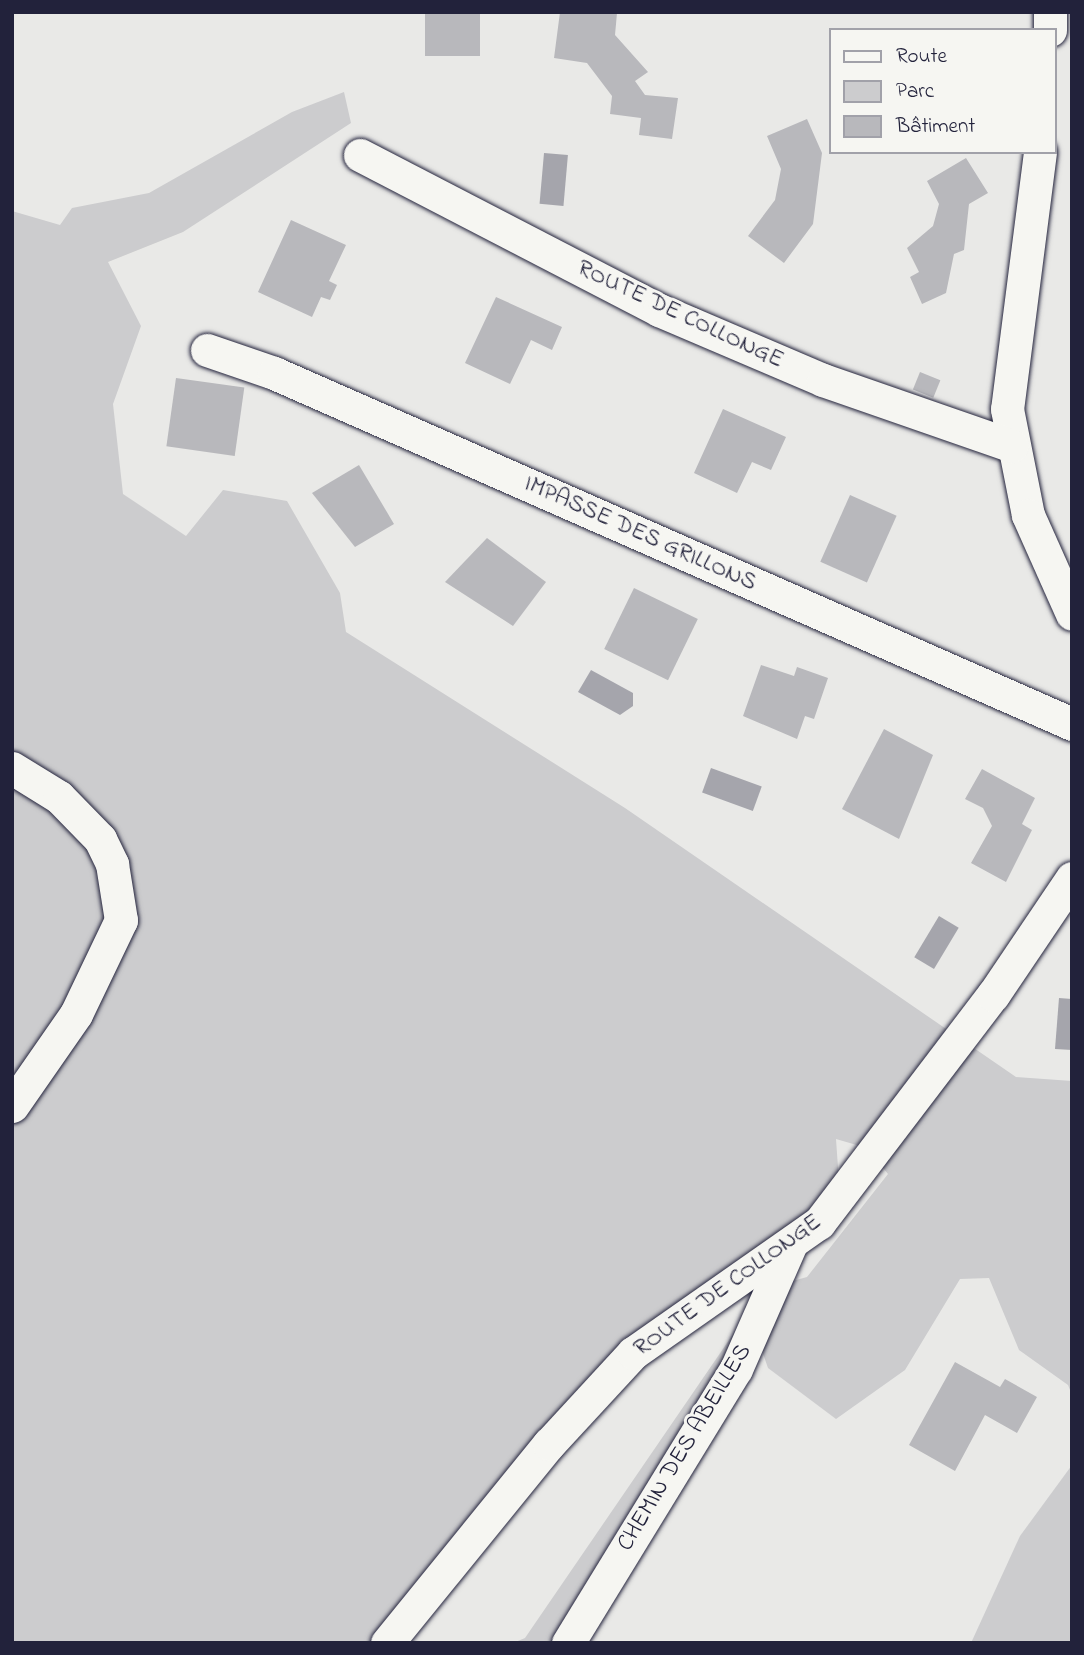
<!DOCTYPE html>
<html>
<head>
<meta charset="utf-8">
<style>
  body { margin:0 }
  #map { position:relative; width:1084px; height:1655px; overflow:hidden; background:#e9e9e7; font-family:"Indie Flower",sans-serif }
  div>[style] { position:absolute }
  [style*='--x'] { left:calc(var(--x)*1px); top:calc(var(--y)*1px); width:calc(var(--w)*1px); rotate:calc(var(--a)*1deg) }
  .green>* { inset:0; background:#ccccce }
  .water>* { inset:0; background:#a5a5ac; transform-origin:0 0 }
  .building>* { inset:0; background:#b8b8bc; transform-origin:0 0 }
  .roads { filter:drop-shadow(0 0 2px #22223b) drop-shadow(0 0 2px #22223b) }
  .street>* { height:33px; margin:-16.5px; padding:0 16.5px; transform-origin:16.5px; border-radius:16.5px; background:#f6f6f2 }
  span { translate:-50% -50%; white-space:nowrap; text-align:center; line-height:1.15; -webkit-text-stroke:6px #f6f6f2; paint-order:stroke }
  .street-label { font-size:24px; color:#22223b }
  .frame { position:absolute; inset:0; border:14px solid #22223b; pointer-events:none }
  .legend { position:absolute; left:829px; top:28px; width:228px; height:126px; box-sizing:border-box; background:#f6f6f2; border:2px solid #a1a1a9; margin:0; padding:9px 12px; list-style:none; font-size:21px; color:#22223b }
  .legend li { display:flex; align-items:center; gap:14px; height:35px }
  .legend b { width:35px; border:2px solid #a1a1a9 }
</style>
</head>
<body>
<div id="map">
  <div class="green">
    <i style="clip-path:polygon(344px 92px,351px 123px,183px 232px,108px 262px,141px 326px,113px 404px,123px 494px,186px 536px,223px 490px,287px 501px,340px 593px,346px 632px,625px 808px,1016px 1077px,1072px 1081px,1072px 1395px,1068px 1385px,1019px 1350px,989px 1278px,960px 1279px,905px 1370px,836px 1419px,768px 1368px,753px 1325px,554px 1643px,513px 1643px,525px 1638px,764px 1289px,807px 1277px,888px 1174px,867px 1148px,836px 1139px,839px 1182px,810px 1212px,707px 1284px,373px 1643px,12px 1643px,12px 211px,60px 225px,72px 208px,149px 193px,292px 112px)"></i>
    <i style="clip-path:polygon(1072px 1465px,1072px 1643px,971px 1643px,1020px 1536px)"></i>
  </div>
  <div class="water">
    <i style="left:544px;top:153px;width:24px;height:51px;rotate:5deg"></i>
    <i style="clip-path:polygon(591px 670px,633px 693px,633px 706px,620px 715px,578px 692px)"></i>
    <i style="left:711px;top:768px;width:54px;height:26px;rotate:20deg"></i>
    <i style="left:939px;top:916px;width:23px;height:48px;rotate:31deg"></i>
    <i style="clip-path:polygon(1059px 998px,1072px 999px,1072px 1050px,1055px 1049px)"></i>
  </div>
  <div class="building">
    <i style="left:425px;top:12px;width:55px;height:44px"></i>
    <i style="clip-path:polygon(560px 12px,617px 13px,615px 35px,648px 72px,635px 81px,645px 95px,678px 98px,672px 139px,639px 135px,641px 118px,610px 114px,612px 96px,587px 63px,554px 58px)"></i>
    <i style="clip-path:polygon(807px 119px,822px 153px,813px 224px,784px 263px,748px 236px,775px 200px,781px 169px,767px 136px)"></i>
    <i style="clip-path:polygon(966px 158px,988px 193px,969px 204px,964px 250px,954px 254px,946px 293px,922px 304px,910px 277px,919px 272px,907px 248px,933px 226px,939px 204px,927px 181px)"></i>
    <i style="clip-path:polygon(291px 220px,346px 245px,329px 281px,337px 285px,330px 300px,321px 297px,312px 317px,258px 292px)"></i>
    <i style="clip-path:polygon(496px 297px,562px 327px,552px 350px,531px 340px,510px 384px,465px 363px)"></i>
    <i style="left:920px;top:372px;width:22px;height:19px;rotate:22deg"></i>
    <i style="left:176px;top:378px;width:69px;height:69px;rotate:8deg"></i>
    <i style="clip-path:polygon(723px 409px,786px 437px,771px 470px,752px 462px,737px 493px,694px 473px)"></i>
    <i style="clip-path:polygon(359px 465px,394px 524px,355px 547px,312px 493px)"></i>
    <i style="left:850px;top:495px;width:51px;height:73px;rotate:24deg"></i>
    <i style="clip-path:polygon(487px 538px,546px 582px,513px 626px,445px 582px)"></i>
    <i style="left:634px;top:588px;width:71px;height:68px;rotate:26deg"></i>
    <i style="clip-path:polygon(761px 665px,794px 676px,797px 667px,828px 678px,814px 719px,805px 716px,797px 739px,743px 716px)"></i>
    <i style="clip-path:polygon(884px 729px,933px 755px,899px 839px,842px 809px)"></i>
    <i style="clip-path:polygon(982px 769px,1035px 798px,1022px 824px,1032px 830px,1006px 882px,971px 863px,992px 826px,983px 808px,965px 799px)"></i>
    <i style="clip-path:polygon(955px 1362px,1000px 1387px,1005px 1379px,1037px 1397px,1017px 1433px,985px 1415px,955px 1471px,909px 1445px)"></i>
  </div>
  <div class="roads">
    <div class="street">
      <i style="--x:1050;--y:12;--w:18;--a:90"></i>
      <i style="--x:1040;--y:152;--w:259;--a:97.3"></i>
      <i style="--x:1007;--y:409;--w:108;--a:78.8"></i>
      <i style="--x:1028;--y:515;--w:108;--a:66"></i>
      <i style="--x:360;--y:155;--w:337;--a:27.4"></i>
      <i style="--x:659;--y:310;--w:178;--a:23.1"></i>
      <i style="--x:823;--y:380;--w:200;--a:19.2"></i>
      <i style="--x:207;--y:350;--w:71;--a:18.9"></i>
      <i style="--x:274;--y:373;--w:872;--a:23.74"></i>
      <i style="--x:12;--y:768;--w:55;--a:31.7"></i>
      <i style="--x:59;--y:797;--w:59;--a:45.7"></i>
      <i style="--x:100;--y:839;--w:28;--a:64"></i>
      <i style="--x:112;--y:864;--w:57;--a:80.9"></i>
      <i style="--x:121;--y:920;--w:104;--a:115.6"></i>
      <i style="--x:76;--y:1014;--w:112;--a:124.8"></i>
      <i style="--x:387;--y:1643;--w:257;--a:-50.9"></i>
      <i style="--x:549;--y:1444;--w:124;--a:-47.3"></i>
      <i style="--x:633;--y:1353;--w:227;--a:-35"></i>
      <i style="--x:819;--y:1223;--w:287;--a:-52.7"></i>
      <i style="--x:993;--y:995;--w:141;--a:-56"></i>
      <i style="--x:568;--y:1643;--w:321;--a:-58.5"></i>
      <i style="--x:736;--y:1369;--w:134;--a:-66.3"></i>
    </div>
  </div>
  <div class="street-label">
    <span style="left:680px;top:315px;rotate:25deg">ROUTE DE COLLONGE</span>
    <span style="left:640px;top:534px;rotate:24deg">IMPASSE DES GRILLONS</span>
    <span style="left:728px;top:1286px;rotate:-36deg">ROUTE DE COLLONGE</span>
    <span style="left:685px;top:1448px;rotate:-59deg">CHEMIN DES ABEILLES</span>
  </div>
  <div class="frame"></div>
  <ul class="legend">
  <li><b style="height:9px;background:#f6f6f2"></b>Route</li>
  <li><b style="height:19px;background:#ccccce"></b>Parc</li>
  <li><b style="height:19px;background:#b8b8bc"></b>Bâtiment</li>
  </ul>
</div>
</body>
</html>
